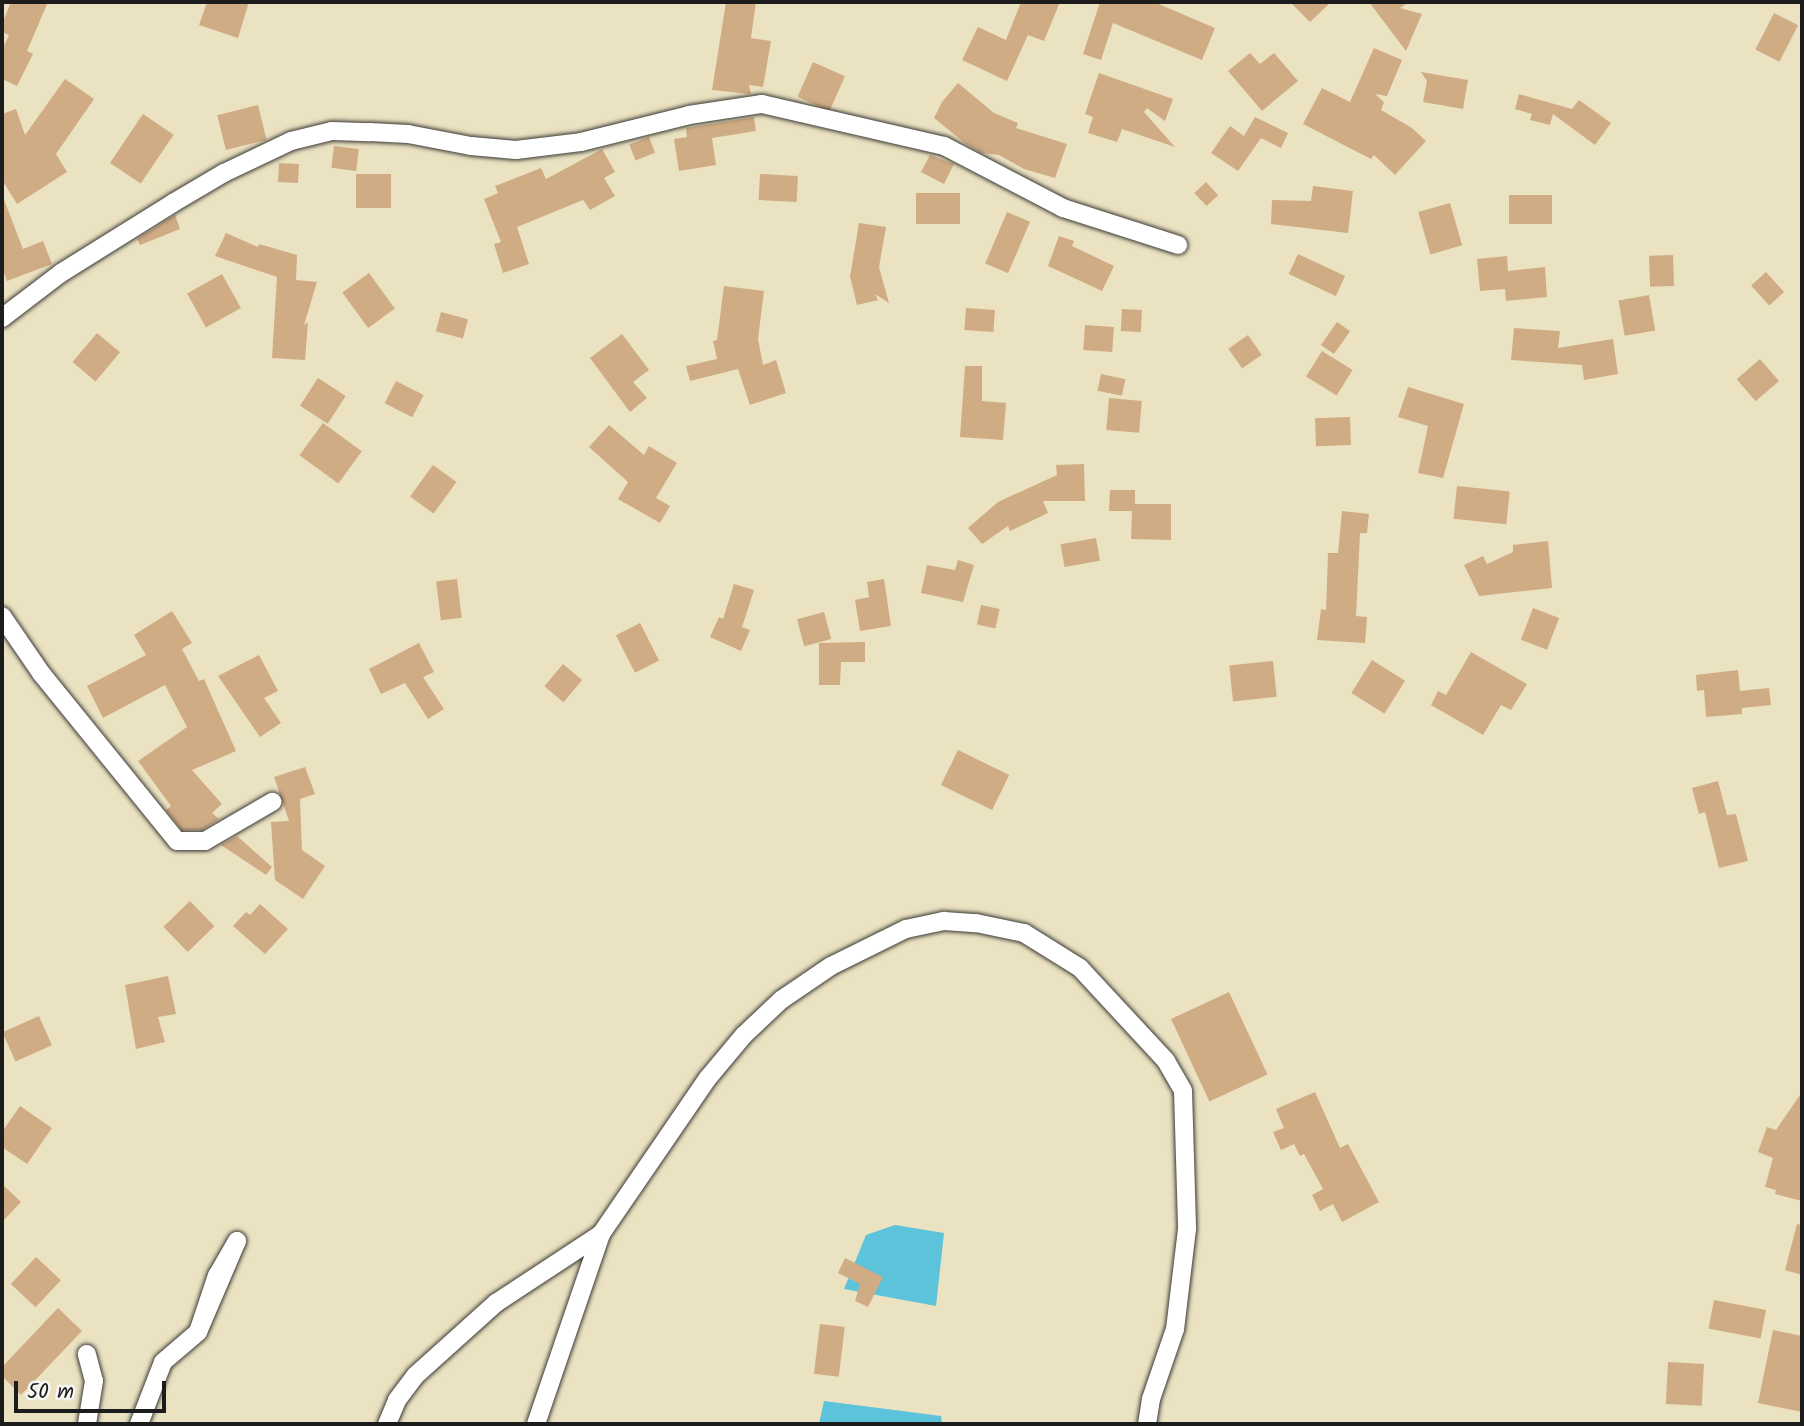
<!DOCTYPE html>
<html>
<head>
<meta charset="utf-8">
<style>
  body { margin:0 }
  #map { position:relative; width:1804px; height:1426px; overflow:hidden; background:#ebe2c2; font-family:Kalam,sans-serif }
  div>[style] { position:absolute }
  [style*='--x'] { left:calc(var(--x)*1px); top:calc(var(--y)*1px); width:calc(var(--w)*1px); rotate:calc(var(--a)*1deg) }
  .water>* { inset:0; background:#5dc3db }
  .building>* { inset:0; background:#d0ac85; transform-origin:0 0 }
  .roads { filter:drop-shadow(0 0 2px #3b3a35) drop-shadow(0 0 2px #3b3a35) }
  .street>* { height:18px; margin:-9px; padding:0 9px; transform-origin:9px; border-radius:9px; background:#fff }
  span { translate:-50% -50%; white-space:nowrap; text-align:center; line-height:1.15; -webkit-text-stroke:5px #f6f6f2; paint-order:stroke }
  .frame { position:absolute; inset:0; border:4px solid #1c1c1c; pointer-events:none }
  .scale { position:absolute; left:14px; top:1381px; width:152px; height:32px; box-sizing:border-box; border:4px solid #1c1c1c; border-top:0; padding-left:9px; font-size:21px; line-height:24px; white-space:nowrap; color:#1c1c1c; -webkit-text-stroke:5px #f6f6f2; paint-order:stroke }
</style>
</head>
<body>
<div id="map">
  <div class="water">
    <i style="clip-path:polygon(895px 1225px,944px 1233px,936px 1306px,844px 1289px,866px 1235px)"></i>
    <i style="clip-path:polygon(824px 1401px,941px 1416px,942px 1424px,819px 1424px)"></i>
  </div>
  <div class="building">
    <i style="clip-path:polygon(11px 2px,48px 2px,27px 51px,33px 54px,17px 86px,2px 79px,2px 50px,9px 35px,2px 32px,2px 24px)"></i>
    <i style="clip-path:polygon(207px 2px,249px 2px,238px 38px,199px 25px)"></i>
    <i style="clip-path:polygon(726px 2px,756px 2px,751px 38px,771px 41px,763px 87px,749px 85px,751px 94px,712px 90px)"></i>
    <i style="clip-path:polygon(1021px 2px,1060px 2px,1044px 41px,1028px 35px,1007px 81px,962px 60px,978px 27px,1006px 40px)"></i>
    <i style="clip-path:polygon(1100px 2px,1154px 2px,1215px 28px,1202px 60px,1113px 23px,1101px 60px,1083px 54px)"></i>
    <i style="clip-path:polygon(1290px 2px,1331px 2px,1310px 22px)"></i>
    <i style="clip-path:polygon(1369px 2px,1409px 2px,1400px 8px,1422px 14px,1406px 51px)"></i>
    <i style="left:1774px;top:13px;width:27px;height:41px;rotate:27deg"></i>
    <i style="clip-path:polygon(1374px 48px,1402px 60px,1387px 96px,1375px 94px,1384px 102px,1381px 110px,1412px 128px,1426px 141px,1395px 175px,1374px 155px,1371px 159px,1303px 124px,1322px 88px,1350px 102px)"></i>
    <i style="clip-path:polygon(1250px 53px,1260px 64px,1274px 53px,1298px 81px,1262px 111px,1228px 71px)"></i>
    <i style="left:813px;top:62px;width:35px;height:38px;rotate:24deg"></i>
    <i style="clip-path:polygon(1421px 72px,1468px 80px,1463px 109px,1423px 102px,1427px 81px)"></i>
    <i style="clip-path:polygon(1099px 73px,1173px 99px,1165px 121px,1147px 108px,1144px 112px,1175px 147px,1122px 129px,1117px 142px,1088px 133px,1093px 117px,1085px 114px)"></i>
    <i style="clip-path:polygon(65px 79px,94px 99px,56px 154px,67px 172px,17px 204px,2px 180px,2px 114px,16px 109px,25px 135px)"></i>
    <i style="clip-path:polygon(958px 83px,994px 113px,1018px 123px,1016px 128px,1067px 144px,1055px 178px,1024px 169px,999px 155px,981px 153px,966px 144px,934px 118px,942px 102px)"></i>
    <i style="clip-path:polygon(1519px 94px,1572px 109px,1579px 100px,1611px 123px,1595px 145px,1553px 114px,1550px 125px,1530px 120px,1532px 114px,1515px 109px)"></i>
    <i style="left:258px;top:105px;width:36px;height:42px;rotate:76deg"></i>
    <i style="left:143px;top:114px;width:37px;height:59px;rotate:34deg"></i>
    <i style="clip-path:polygon(754px 117px,756px 131px,712px 138px,716px 165px,679px 171px,674px 139px,687px 137px,686px 128px)"></i>
    <i style="clip-path:polygon(1255px 117px,1288px 133px,1281px 148px,1261px 138px,1238px 171px,1211px 153px,1230px 126px,1244px 136px)"></i>
    <i style="left:649px;top:137px;width:17px;height:21px;rotate:69deg"></i>
    <i style="left:334px;top:146px;width:25px;height:22px;rotate:7deg"></i>
    <i style="clip-path:polygon(602px 149px,615px 172px,604px 178px,615px 196px,590px 210px,583px 200px,517px 227px,529px 264px,503px 273px,494px 244px,501px 242px,484px 199px,498px 193px,495px 186px,541px 168px,546px 179px)"></i>
    <i style="clip-path:polygon(930px 155px,954px 164px,944px 184px,921px 172px)"></i>
    <i style="left:279px;top:163px;width:20px;height:19px;rotate:3deg"></i>
    <i style="left:356px;top:174px;width:35px;height:34px"></i>
    <i style="left:760px;top:174px;width:38px;height:26px;rotate:3deg"></i>
    <i style="left:1206px;top:182px;width:18px;height:16px;rotate:47deg"></i>
    <i style="clip-path:polygon(1313px 186px,1353px 191px,1348px 233px,1271px 224px,1272px 200px,1311px 201px)"></i>
    <i style="left:960px;top:193px;width:31px;height:44px;rotate:90deg"></i>
    <i style="left:1552px;top:195px;width:29px;height:43px;rotate:90deg"></i>
    <i style="clip-path:polygon(3px 197px,23px 249px,43px 241px,52px 264px,7px 281px,2px 267px)"></i>
    <i style="left:1450px;top:203px;width:44px;height:33px;rotate:74deg"></i>
    <i style="left:1007px;top:212px;width:25px;height:56px;rotate:23deg"></i>
    <i style="clip-path:polygon(175px 215px,180px 229px,140px 245px,137px 239px)"></i>
    <i style="clip-path:polygon(859px 223px,886px 227px,879px 267px,889px 303px,875px 294px,878px 300px,857px 305px,850px 277px)"></i>
    <i style="clip-path:polygon(226px 233px,258px 247px,259px 244px,297px 255px,296px 280px,317px 282px,304px 325px,308px 322px,305px 360px,272px 358px,277px 277px,215px 256px)"></i>
    <i style="clip-path:polygon(1059px 236px,1074px 241px,1072px 246px,1114px 266px,1102px 291px,1048px 266px)"></i>
    <i style="left:1298px;top:254px;width:52px;height:22px;rotate:25deg"></i>
    <i style="left:1673px;top:255px;width:31px;height:24px;rotate:88deg"></i>
    <i style="clip-path:polygon(1507px 256px,1508px 271px,1545px 267px,1547px 297px,1506px 301px,1505px 289px,1480px 291px,1477px 259px)"></i>
    <i style="left:1766px;top:272px;width:27px;height:20px;rotate:48deg"></i>
    <i style="left:369px;top:273px;width:44px;height:33px;rotate:54deg"></i>
    <i style="left:222px;top:274px;width:39px;height:40px;rotate:61deg"></i>
    <i style="clip-path:polygon(724px 286px,764px 291px,758px 339px,763px 365px,776px 360px,786px 393px,750px 405px,738px 369px,690px 381px,686px 366px,717px 359px,713px 341px,717px 340px)"></i>
    <i style="left:1649px;top:295px;width:36px;height:31px;rotate:80deg"></i>
    <i style="left:966px;top:308px;width:29px;height:22px;rotate:4deg"></i>
    <i style="left:1122px;top:309px;width:20px;height:22px;rotate:3deg"></i>
    <i style="left:441px;top:312px;width:28px;height:20px;rotate:15deg"></i>
    <i style="left:1337px;top:322px;width:16px;height:28px;rotate:35deg"></i>
    <i style="left:1085px;top:325px;width:29px;height:25px;rotate:4deg"></i>
    <i style="clip-path:polygon(1514px 328px,1560px 331px,1558px 348px,1613px 339px,1618px 374px,1584px 380px,1582px 365px,1511px 360px)"></i>
    <i style="left:97px;top:333px;width:30px;height:38px;rotate:40deg"></i>
    <i style="clip-path:polygon(622px 334px,649px 370px,633px 382px,647px 398px,630px 412px,590px 358px)"></i>
    <i style="left:1248px;top:335px;width:24px;height:24px;rotate:55deg"></i>
    <i style="left:1322px;top:351px;width:36px;height:30px;rotate:32deg"></i>
    <i style="left:1760px;top:359px;width:29px;height:31px;rotate:49deg"></i>
    <i style="clip-path:polygon(965px 366px,982px 366px,982px 401px,1006px 403px,1003px 440px,960px 437px)"></i>
    <i style="left:1101px;top:374px;width:25px;height:17px;rotate:12deg"></i>
    <i style="left:318px;top:378px;width:33px;height:33px;rotate:33deg"></i>
    <i style="left:396px;top:381px;width:31px;height:25px;rotate:27deg"></i>
    <i style="clip-path:polygon(1408px 387px,1464px 404px,1443px 478px,1418px 473px,1428px 426px,1398px 417px)"></i>
    <i style="left:1109px;top:398px;width:33px;height:32px;rotate:5deg"></i>
    <i style="left:1350px;top:417px;width:28px;height:35px;rotate:88deg"></i>
    <i style="left:323px;top:423px;width:48px;height:40px;rotate:36deg"></i>
    <i style="clip-path:polygon(609px 425px,644px 455px,649px 446px,677px 463px,656px 498px,670px 506px,660px 523px,618px 499px,628px 482px,589px 447px)"></i>
    <i style="clip-path:polygon(1084px 464px,1085px 501px,1043px 501px,1048px 513px,1010px 531px,1008px 526px,982px 544px,968px 528px,998px 502px,1057px 475px,1056px 465px)"></i>
    <i style="left:433px;top:465px;width:29px;height:39px;rotate:36deg"></i>
    <i style="left:1457px;top:486px;width:53px;height:33px;rotate:6deg"></i>
    <i style="clip-path:polygon(1110px 490px,1135px 490px,1135px 504px,1171px 504px,1171px 540px,1131px 539px,1132px 511px,1109px 511px)"></i>
    <i style="clip-path:polygon(1342px 511px,1369px 514px,1367px 533px,1360px 533px,1356px 616px,1367px 617px,1365px 643px,1317px 640px,1321px 609px,1326px 610px,1328px 553px,1338px 553px)"></i>
    <i style="left:1096px;top:538px;width:23px;height:36px;rotate:80deg"></i>
    <i style="clip-path:polygon(1548px 541px,1552px 588px,1479px 596px,1464px 565px,1483px 556px,1487px 564px,1513px 552px,1513px 545px)"></i>
    <i style="clip-path:polygon(958px 560px,974px 565px,963px 602px,921px 593px,927px 565px,955px 570px)"></i>
    <i style="left:457px;top:579px;width:39px;height:21px;rotate:83deg"></i>
    <i style="clip-path:polygon(884px 579px,891px 626px,860px 631px,855px 600px,869px 597px,867px 582px)"></i>
    <i style="clip-path:polygon(734px 584px,754px 590px,742px 627px,750px 630px,741px 651px,710px 637px,719px 617px,723px 619px)"></i>
    <i style="left:981px;top:605px;width:19px;height:20px;rotate:12deg"></i>
    <i style="left:1533px;top:608px;width:28px;height:34px;rotate:21deg"></i>
    <i style="clip-path:polygon(172px 611px,192px 643px,182px 649px,199px 681px,204px 679px,236px 751px,192px 770px,222px 804px,212px 813px,219px 819px,202px 830px,182px 830px,166px 810px,171px 806px,138px 761px,187px 727px,165px 685px,103px 718px,87px 686px,146px 655px,134px 635px)"></i>
    <i style="left:824px;top:612px;width:28px;height:28px;rotate:75deg"></i>
    <i style="left:640px;top:623px;width:42px;height:27px;rotate:63deg"></i>
    <i style="clip-path:polygon(865px 642px,865px 662px,841px 662px,840px 685px,819px 685px,819px 643px)"></i>
    <i style="clip-path:polygon(419px 643px,434px 672px,423px 677px,444px 709px,428px 719px,405px 683px,381px 694px,369px 669px)"></i>
    <i style="clip-path:polygon(1471px 652px,1527px 684px,1511px 710px,1501px 705px,1483px 735px,1431px 705px,1438px 691px,1446px 695px)"></i>
    <i style="clip-path:polygon(259px 655px,278px 691px,264px 698px,281px 723px,260px 737px,218px 676px)"></i>
    <i style="left:1372px;top:660px;width:39px;height:39px;rotate:32deg"></i>
    <i style="left:1273px;top:661px;width:36px;height:44px;rotate:84deg"></i>
    <i style="left:563px;top:664px;width:25px;height:29px;rotate:40deg"></i>
    <i style="clip-path:polygon(1738px 670px,1740px 691px,1769px 688px,1771px 705px,1742px 708px,1742px 714px,1706px 717px,1704px 690px,1697px 691px,1696px 675px)"></i>
    <i style="left:958px;top:750px;width:57px;height:39px;rotate:26deg"></i>
    <i style="clip-path:polygon(305px 767px,315px 794px,300px 799px,302px 850px,325px 866px,303px 899px,275px 880px,271px 822px,289px 821px,274px 777px)"></i>
    <i style="clip-path:polygon(1718px 781px,1727px 815px,1736px 814px,1748px 861px,1719px 868px,1705px 812px,1699px 814px,1692px 788px)"></i>
    <i style="clip-path:polygon(237px 836px,272px 867px,266px 875px,221px 845px)"></i>
    <i style="left:190px;top:901px;width:35px;height:37px;rotate:46deg"></i>
    <i style="clip-path:polygon(260px 904px,288px 929px,265px 954px,233px 926px,246px 912px,250px 915px)"></i>
    <i style="clip-path:polygon(168px 976px,176px 1014px,158px 1017px,165px 1042px,136px 1049px,125px 985px)"></i>
    <i style="left:1229px;top:992px;width:91px;height:64px;rotate:65deg"></i>
    <i style="left:39px;top:1016px;width:32px;height:40px;rotate:66deg"></i>
    <i style="clip-path:polygon(1315px 1092px,1340px 1148px,1348px 1144px,1379px 1202px,1342px 1222px,1333px 1204px,1320px 1211px,1312px 1195px,1323px 1189px,1304px 1154px,1300px 1156px,1294px 1144px,1281px 1150px,1273px 1132px,1284px 1128px,1276px 1109px)"></i>
    <i style="clip-path:polygon(1802px 1092px,1802px 1201px,1775px 1194px,1776px 1190px,1765px 1187px,1773px 1158px,1758px 1152px,1767px 1127px,1776px 1130px)"></i>
    <i style="clip-path:polygon(20px 1106px,52px 1128px,27px 1164px,2px 1147px,2px 1132px)"></i>
    <i style="clip-path:polygon(2px 1184px,21px 1202px,2px 1222px)"></i>
    <i style="clip-path:polygon(1797px 1224px,1802px 1225px,1802px 1275px,1785px 1270px)"></i>
    <i style="left:36px;top:1257px;width:34px;height:37px;rotate:43deg"></i>
    <i style="clip-path:polygon(845px 1258px,883px 1277px,868px 1307px,855px 1301px,860px 1284px,838px 1273px)"></i>
    <i style="left:1714px;top:1300px;width:53px;height:29px;rotate:11deg"></i>
    <i style="clip-path:polygon(58px 1308px,82px 1331px,21px 1395px,2px 1376px,2px 1367px)"></i>
    <i style="left:820px;top:1324px;width:25px;height:50px;rotate:7deg"></i>
    <i style="clip-path:polygon(1773px 1330px,1802px 1336px,1802px 1412px,1758px 1403px)"></i>
    <i style="left:1668px;top:1362px;width:36px;height:42px;rotate:3deg"></i>
  </div>
  <div class="roads">
    <div class="street">
      <i style="--x:2;--y:318;--w:74;--a:-37.3"></i>
      <i style="--x:61;--y:273;--w:132;--a:-32"></i>
      <i style="--x:173;--y:203;--w:59;--a:-30.5"></i>
      <i style="--x:224;--y:173;--w:74;--a:-25.5"></i>
      <i style="--x:291;--y:141;--w:42;--a:-13.7"></i>
      <i style="--x:332;--y:131;--w:38;--a:2"></i>
      <i style="--x:370;--y:132;--w:38;--a:3"></i>
      <i style="--x:408;--y:134;--w:64;--a:10.8"></i>
      <i style="--x:471;--y:146;--w:45;--a:5.1"></i>
      <i style="--x:516;--y:150;--w:65;--a:-7"></i>
      <i style="--x:581;--y:142;--w:111;--a:-14"></i>
      <i style="--x:689;--y:115;--w:74;--a:-8.6"></i>
      <i style="--x:762;--y:104;--w:187;--a:13"></i>
      <i style="--x:944;--y:146;--w:134;--a:27.5"></i>
      <i style="--x:1063;--y:208;--w:121;--a:17.8"></i>
      <i style="--x:2;--y:616;--w:69;--a:55.6"></i>
      <i style="--x:41;--y:673;--w:216;--a:51"></i>
      <i style="--x:177;--y:841;--w:28;--a:0"></i>
      <i style="--x:205;--y:841;--w:78;--a:-30.2"></i>
      <i style="--x:87;--y:1424;--w:44;--a:-80.8"></i>
      <i style="--x:94;--y:1381;--w:28;--a:-105"></i>
      <i style="--x:139;--y:1424;--w:66;--a:-68.8"></i>
      <i style="--x:163;--y:1362;--w:46;--a:-40.6"></i>
      <i style="--x:198;--y:1332;--w:99;--a:-66.8"></i>
      <i style="--x:237;--y:1241;--w:39;--a:120"></i>
      <i style="--x:217;--y:1275;--w:60;--a:108.4"></i>
      <i style="--x:387;--y:1424;--w:26;--a:-67"></i>
      <i style="--x:397;--y:1400;--w:31;--a:-53"></i>
      <i style="--x:416;--y:1375;--w:108;--a:-42"></i>
      <i style="--x:496;--y:1303;--w:126;--a:-33.3"></i>
      <i style="--x:536;--y:1424;--w:201;--a:-71.1"></i>
      <i style="--x:601;--y:1234;--w:189;--a:-55.6"></i>
      <i style="--x:708;--y:1078;--w:56;--a:-50.1"></i>
      <i style="--x:744;--y:1035;--w:51;--a:-43.4"></i>
      <i style="--x:781;--y:1000;--w:60;--a:-34.2"></i>
      <i style="--x:831;--y:966;--w:84;--a:-26.3"></i>
      <i style="--x:906;--y:929;--w:39;--a:-12"></i>
      <i style="--x:944;--y:921;--w:32;--a:4"></i>
      <i style="--x:976;--y:923;--w:49;--a:11.8"></i>
      <i style="--x:1024;--y:933;--w:66;--a:32"></i>
      <i style="--x:1080;--y:968;--w:127;--a:47.2"></i>
      <i style="--x:1166;--y:1061;--w:34;--a:60"></i>
      <i style="--x:1183;--y:1091;--w:138;--a:88.3"></i>
      <i style="--x:1187;--y:1229;--w:101;--a:96.8"></i>
      <i style="--x:1175;--y:1329;--w:74;--a:108.9"></i>
      <i style="--x:1151;--y:1399;--w:25;--a:99"></i>
    </div>
  </div>
  <div class="frame"></div>
  <div class="scale">50 m</div>
</div>
</body>
</html>
